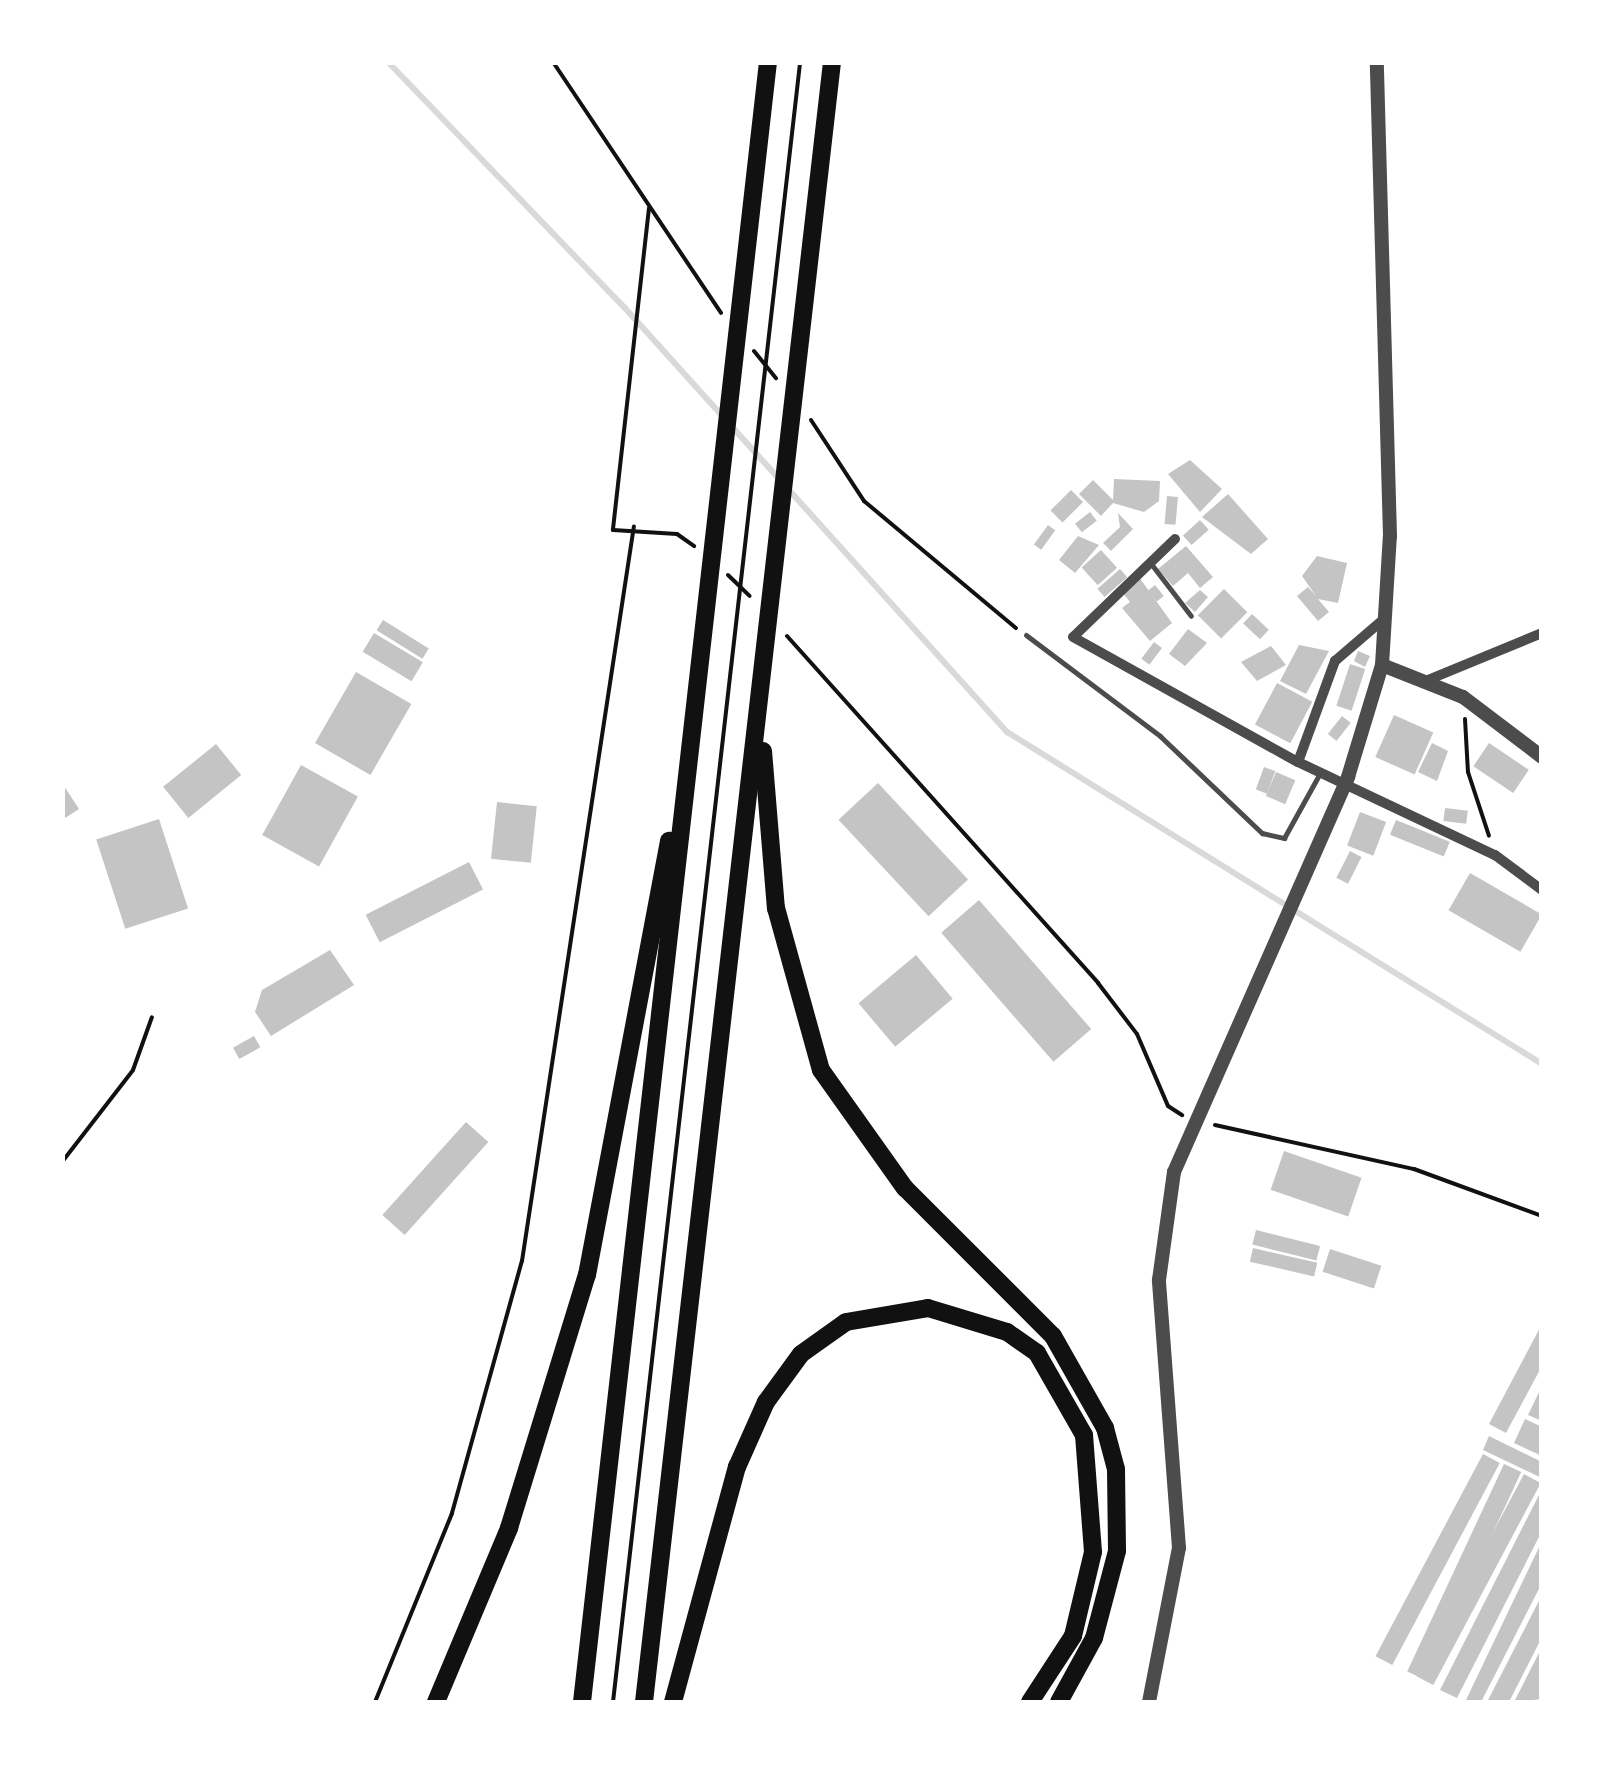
<!DOCTYPE html>
<html>
<head>
<meta charset="utf-8">
<style>
  body { margin:0 }
  #map { position:relative; width:1604px; height:1765px; overflow:hidden; background:#fff; font-family:Jost,sans-serif }
  div>[style] { position:absolute }
  [style*='--x'] { left:calc(var(--x)*1px); top:calc(var(--y)*1px); width:calc(var(--w)*1px); rotate:calc(var(--a)*1deg) }
  .stream>* { height:6px; margin:-3px; padding:0 3px; transform-origin:3px; border-radius:3px; background:#d9d9d9 }
  .building>* { inset:0; background:#c4c4c4; transform-origin:0 0 }
  .path>* { height:4px; margin:-2px; padding:0 2px; transform-origin:2px; border-radius:2px; background:#111 }
  .service>* { height:5px; margin:-2.5px; padding:0 2.5px; transform-origin:2.5px; border-radius:2.5px; background:#4c4c4c }
  .minor>* { height:10px; margin:-5px; padding:0 5px; transform-origin:5px; border-radius:5px; background:#4c4c4c }
  .tertiary>* { height:14px; margin:-7px; padding:0 7px; transform-origin:7px; border-radius:7px; background:#4c4c4c }
  .trunk>* { height:18px; margin:-9px; padding:0 9px; transform-origin:9px; border-radius:9px; background:#111 }
  span { translate:-50% -50%; white-space:nowrap; text-align:center; line-height:1.15; -webkit-text-stroke:10px #fff; paint-order:stroke }
  .frame { position:absolute; inset:0; border:65px solid #fff; pointer-events:none }
</style>
</head>
<body>
<div id="map">
  <div class="stream">
    <i style="--x:388;--y:62;--w:342;--a:46.1"></i>
    <i style="--x:625;--y:308;--w:571;--a:47.98"></i>
    <i style="--x:1007;--y:732;--w:630;--a:31.82"></i>
  </div>
  <div class="building">
    <i style="clip-path:polygon(1190px 460px,1222px 489px,1200px 512px,1168px 474px)"></i>
    <i style="clip-path:polygon(1114px 479px,1160px 481px,1159px 501px,1144px 512px,1113px 503px,1101px 516px,1079px 494px,1093px 480px,1113px 500px)"></i>
    <i style="left:1071px;top:490px;width:17px;height:29px;rotate:45deg"></i>
    <i style="clip-path:polygon(1228px 494px,1268px 539px,1251px 554px,1202px 517px)"></i>
    <i style="left:1167px;top:496px;width:11px;height:28px;rotate:5deg"></i>
    <i style="left:1090px;top:512px;width:11px;height:19px;rotate:52deg"></i>
    <i style="clip-path:polygon(1118px 513px,1133px 529px,1111px 551px,1103px 543px,1120px 527px)"></i>
    <i style="left:1200px;top:520px;width:13px;height:23px;rotate:48deg"></i>
    <i style="left:1048px;top:525px;width:9px;height:24px;rotate:36deg"></i>
    <i style="clip-path:polygon(1078px 536px,1099px 545px,1075px 573px,1059px 560px)"></i>
    <i style="clip-path:polygon(1186px 546px,1213px 577px,1200px 588px,1188px 573px,1173px 586px,1158px 569px)"></i>
    <i style="left:1101px;top:550px;width:24px;height:26px;rotate:48deg"></i>
    <i style="clip-path:polygon(1317px 556px,1347px 563px,1338px 603px,1318px 599px,1329px 612px,1318px 621px,1297px 596px,1308px 587px,1316px 596px,1302px 576px)"></i>
    <i style="left:1120px;top:569px;width:11px;height:30px;rotate:49deg"></i>
    <i style="clip-path:polygon(1139px 577px,1172px 623px,1150px 641px,1122px 608px,1130px 602px,1122px 592px)"></i>
    <i style="left:1155px;top:585px;width:14px;height:9px;rotate:51deg"></i>
    <i style="left:1224px;top:589px;width:33px;height:37px;rotate:45deg"></i>
    <i style="clip-path:polygon(1200px 590px,1208px 597px,1195px 612px,1185px 603px)"></i>
    <i style="left:1252px;top:614px;width:23px;height:13px;rotate:43deg"></i>
    <i style="left:383px;top:620px;width:54px;height:12px;rotate:32deg"></i>
    <i style="clip-path:polygon(1188px 629px,1207px 643px,1185px 666px,1169px 654px)"></i>
    <i style="left:374px;top:633px;width:57px;height:22px;rotate:31deg"></i>
    <i style="left:1154px;top:642px;width:10px;height:21px;rotate:37deg"></i>
    <i style="clip-path:polygon(1299px 645px,1329px 651px,1306px 694px,1280px 681px)"></i>
    <i style="clip-path:polygon(1271px 646px,1286px 665px,1257px 681px,1241px 662px)"></i>
    <i style="clip-path:polygon(1358px 651px,1370px 656px,1365px 667px,1354px 661px)"></i>
    <i style="left:1350px;top:664px;width:16px;height:44px;rotate:18deg"></i>
    <i style="left:356px;top:672px;width:64px;height:82px;rotate:30deg"></i>
    <i style="left:1277px;top:683px;width:40px;height:47px;rotate:28deg"></i>
    <i style="left:1394px;top:715px;width:43px;height:46px;rotate:24deg"></i>
    <i style="left:1342px;top:716px;width:11px;height:23px;rotate:38deg"></i>
    <i style="clip-path:polygon(1432px 743px,1448px 751px,1437px 781px,1418px 772px)"></i>
    <i style="left:1489px;top:743px;width:48px;height:28px;rotate:34deg"></i>
    <i style="left:216px;top:744px;width:40px;height:68px;rotate:51deg"></i>
    <i style="left:301px;top:765px;width:65px;height:80px;rotate:29deg"></i>
    <i style="left:1264px;top:767px;width:12px;height:24px;rotate:20deg"></i>
    <i style="left:1276px;top:772px;width:21px;height:26px;rotate:23deg"></i>
    <i style="clip-path:polygon(62px 783px,79px 809px,62px 820px)"></i>
    <i style="left:878px;top:783px;width:132px;height:54px;rotate:47deg"></i>
    <i style="left:497px;top:802px;width:40px;height:57px;rotate:6deg"></i>
    <i style="left:1445px;top:808px;width:23px;height:13px;rotate:7deg"></i>
    <i style="left:1360px;top:812px;width:28px;height:36px;rotate:21deg"></i>
    <i style="left:159px;top:819px;width:94px;height:66px;rotate:72deg"></i>
    <i style="left:1396px;top:820px;width:58px;height:16px;rotate:22deg"></i>
    <i style="left:1350px;top:851px;width:13px;height:30px;rotate:27deg"></i>
    <i style="left:469px;top:862px;width:31px;height:116px;rotate:63deg"></i>
    <i style="left:1470px;top:873px;width:83px;height:43px;rotate:30deg"></i>
    <i style="left:979px;top:900px;width:171px;height:50px;rotate:49deg"></i>
    <i style="clip-path:polygon(330px 950px,354px 985px,271px 1036px,255px 1012px,262px 990px)"></i>
    <i style="left:916px;top:955px;width:57px;height:75px;rotate:50deg"></i>
    <i style="left:254px;top:1036px;width:13px;height:24px;rotate:61deg"></i>
    <i style="left:466px;top:1122px;width:30px;height:125px;rotate:42deg"></i>
    <i style="left:1284px;top:1151px;width:82px;height:41px;rotate:19deg"></i>
    <i style="left:1256px;top:1230px;width:66px;height:15px;rotate:14deg"></i>
    <i style="left:1253px;top:1248px;width:66px;height:14px;rotate:13deg"></i>
    <i style="left:1330px;top:1249px;width:54px;height:24px;rotate:18deg"></i>
    <i style="clip-path:polygon(1542px 1324px,1542px 1366px,1506px 1433px,1489px 1424px)"></i>
    <i style="clip-path:polygon(1542px 1386px,1542px 1421px,1528px 1415px)"></i>
    <i style="clip-path:polygon(1525px 1419px,1542px 1427px,1542px 1456px,1514px 1443px)"></i>
    <i style="clip-path:polygon(1489px 1436px,1542px 1462px,1542px 1478px,1483px 1450px)"></i>
    <i style="left:1483px;top:1454px;width:19px;height:229px;rotate:28deg"></i>
    <i style="left:1504px;top:1464px;width:19px;height:229px;rotate:25deg"></i>
    <i style="left:1524px;top:1474px;width:19px;height:229px;rotate:28deg"></i>
    <i style="clip-path:polygon(1542px 1489px,1542px 1531px,1457px 1698px,1440px 1690px)"></i>
    <i style="clip-path:polygon(1542px 1541px,1542px 1583px,1481px 1702px,1465px 1702px)"></i>
    <i style="clip-path:polygon(1542px 1595px,1542px 1637px,1509px 1702px,1487px 1702px)"></i>
    <i style="clip-path:polygon(1542px 1647px,1542px 1699px,1514px 1702px)"></i>
  </div>
  <div class="path">
    <i style="--x:553;--y:62;--w:302;--a:56.2"></i>
    <i style="--x:649;--y:208;--w:324;--a:96.4"></i>
    <i style="--x:613;--y:530;--w:64;--a:3.6"></i>
    <i style="--x:677;--y:534;--w:21;--a:35"></i>
    <i style="--x:754;--y:351;--w:35;--a:51"></i>
    <i style="--x:811;--y:420;--w:97;--a:56.8"></i>
    <i style="--x:864;--y:501;--w:198;--a:39.9"></i>
    <i style="--x:728;--y:575;--w:30;--a:44"></i>
    <i style="--x:787;--y:636;--w:466;--a:48.1"></i>
    <i style="--x:1098;--y:983;--w:64;--a:52.6"></i>
    <i style="--x:1137;--y:1034;--w:78;--a:66.7"></i>
    <i style="--x:1168;--y:1106;--w:17;--a:33"></i>
    <i style="--x:1465;--y:719;--w:53;--a:86.8"></i>
    <i style="--x:1468;--y:772;--w:67;--a:71.8"></i>
    <i style="--x:1215;--y:1125;--w:204;--a:12.5"></i>
    <i style="--x:1414;--y:1169;--w:136;--a:20.2"></i>
    <i style="--x:62;--y:1162;--w:116;--a:-52.3"></i>
    <i style="--x:133;--y:1070;--w:56;--a:-70.3"></i>
    <i style="--x:375;--y:1702;--w:204;--a:-67.8"></i>
    <i style="--x:452;--y:1513;--w:262;--a:-74.5"></i>
    <i style="--x:522;--y:1261;--w:743;--a:-81.34"></i>
    <i style="--x:613;--y:1702;--w:1651;--a:-83.49"></i>
  </div>
  <div class="service">
    <i style="--x:1152;--y:565;--w:64;--a:52.6"></i>
    <i style="--x:1026;--y:635;--w:168;--a:37"></i>
    <i style="--x:1160;--y:736;--w:141;--a:43.6"></i>
    <i style="--x:1262;--y:833;--w:23;--a:13"></i>
    <i style="--x:1284;--y:838;--w:74;--a:-61"></i>
  </div>
  <div class="minor">
    <i style="--x:1175;--y:539;--w:141;--a:136.1"></i>
    <i style="--x:1073;--y:637;--w:257;--a:29.1"></i>
    <i style="--x:1298;--y:762;--w:108;--a:-69.9"></i>
    <i style="--x:1335;--y:661;--w:66;--a:-40.7"></i>
    <i style="--x:1423;--y:682;--w:129;--a:-22.4"></i>
    <i style="--x:1298;--y:762;--w:218;--a:25.3"></i>
    <i style="--x:1495;--y:855;--w:59;--a:36.7"></i>
  </div>
  <div class="tertiary">
    <i style="--x:1382;--y:665;--w:87;--a:21.6"></i>
    <i style="--x:1463;--y:697;--w:99;--a:37.2"></i>
    <i style="--x:1149;--y:1702;--w:157;--a:-79"></i>
    <i style="--x:1179;--y:1548;--w:269;--a:-94.3"></i>
    <i style="--x:1159;--y:1280;--w:109;--a:-82.1"></i>
    <i style="--x:1174;--y:1172;--w:432;--a:-66.2"></i>
    <i style="--x:1348;--y:777;--w:117;--a:-73.1"></i>
    <i style="--x:1382;--y:665;--w:129;--a:-86.5"></i>
    <i style="--x:1390;--y:536;--w:474;--a:-91.6"></i>
  </div>
  <div class="trunk">
    <i style="--x:763;--y:751;--w:158;--a:85.3"></i>
    <i style="--x:776;--y:908;--w:168;--a:74.5"></i>
    <i style="--x:821;--y:1070;--w:145;--a:54.6"></i>
    <i style="--x:905;--y:1188;--w:209;--a:45"></i>
    <i style="--x:1053;--y:1336;--w:106;--a:60.5"></i>
    <i style="--x:1105;--y:1428;--w:42;--a:75"></i>
    <i style="--x:1116;--y:1469;--w:82;--a:89.3"></i>
    <i style="--x:1117;--y:1551;--w:90;--a:104.8"></i>
    <i style="--x:1094;--y:1638;--w:73;--a:118.7"></i>
    <i style="--x:436;--y:1702;--w:189;--a:-67.2"></i>
    <i style="--x:509;--y:1528;--w:265;--a:-72.9"></i>
    <i style="--x:587;--y:1275;--w:442;--a:-79.3"></i>
    <i style="--x:582;--y:1702;--w:1651;--a:-83.53"></i>
    <i style="--x:644;--y:1702;--w:1651;--a:-83.46"></i>
    <i style="--x:673;--y:1702;--w:244;--a:-74.8"></i>
    <i style="--x:737;--y:1467;--w:71;--a:-66"></i>
    <i style="--x:766;--y:1402;--w:59;--a:-53.9"></i>
    <i style="--x:801;--y:1354;--w:55;--a:-35.4"></i>
    <i style="--x:846;--y:1322;--w:83;--a:-9.7"></i>
    <i style="--x:928;--y:1308;--w:83;--a:16.9"></i>
    <i style="--x:1007;--y:1332;--w:37;--a:35"></i>
    <i style="--x:1037;--y:1353;--w:95;--a:60.2"></i>
    <i style="--x:1084;--y:1435;--w:117;--a:85.6"></i>
    <i style="--x:1093;--y:1552;--w:86;--a:103.4"></i>
    <i style="--x:1073;--y:1636;--w:79;--a:123.1"></i>
  </div>
  <div class="frame"></div>
</div>
</body>
</html>
